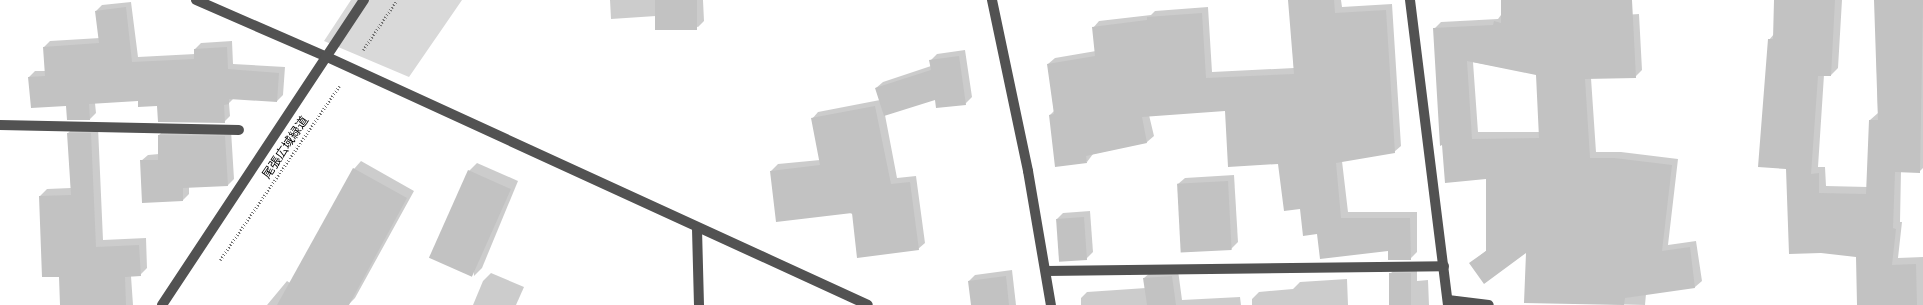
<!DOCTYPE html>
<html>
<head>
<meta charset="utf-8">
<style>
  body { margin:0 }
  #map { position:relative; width:1923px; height:305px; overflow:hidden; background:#fff; font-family:"Source Sans 3","Noto Sans JP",sans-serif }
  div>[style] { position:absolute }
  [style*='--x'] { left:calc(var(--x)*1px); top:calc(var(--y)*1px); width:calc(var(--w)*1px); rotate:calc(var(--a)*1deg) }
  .green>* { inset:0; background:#d9d9d9 }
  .shadow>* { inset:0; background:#0003 }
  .building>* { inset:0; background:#c2c2c2; transform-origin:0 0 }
  .path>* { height:2.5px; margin-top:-1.25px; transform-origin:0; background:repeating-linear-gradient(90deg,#747474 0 1px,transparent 0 3px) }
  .minor>* { height:10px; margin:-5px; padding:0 5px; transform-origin:5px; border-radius:5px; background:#525252 }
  span { translate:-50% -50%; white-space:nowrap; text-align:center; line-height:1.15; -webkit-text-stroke:3.5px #fff; paint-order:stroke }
  .street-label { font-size:12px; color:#000 }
</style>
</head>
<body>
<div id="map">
  <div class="green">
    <i style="clip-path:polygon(351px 0,462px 0,409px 77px,324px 41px)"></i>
  </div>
  <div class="shadow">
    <i style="clip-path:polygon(610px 0,703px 0,704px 21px,698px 27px,656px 16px,611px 19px)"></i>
    <i style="clip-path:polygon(1289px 0,1341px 0,1342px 7px,1392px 4px,1401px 146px,1394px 152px,1342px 161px,1348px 212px,1417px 212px,1417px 252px,1410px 259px,1389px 250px,1318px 233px,1279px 163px,1226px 110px,1149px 115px,1154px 136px,1147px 142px,1093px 154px,1087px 162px,1050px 115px,1054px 111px,1048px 64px,1055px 58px,1096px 51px,1093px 28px,1099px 21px,1151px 15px,1155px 11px,1208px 7px,1212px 72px,1294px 68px)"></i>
    <i style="clip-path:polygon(evenodd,1502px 0,1560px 0,1608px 16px,1639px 14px,1642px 70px,1635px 77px,1591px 78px,1596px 152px,1621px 152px,1678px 159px,1668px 245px,1696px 241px,1702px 281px,1695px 287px,1646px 294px,1645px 305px,1526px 302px,1527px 251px,1471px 263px,1487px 250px,1487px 178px,1446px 181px,1434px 29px,1441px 22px,1498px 19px,1501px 15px,1502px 0,1473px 62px,1537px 74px,1540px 132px,1478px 132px,1473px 62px)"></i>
    <i style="clip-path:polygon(1775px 0,1842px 0,1838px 68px,1831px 75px,1824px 75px,1818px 167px,1825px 167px,1826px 186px,1868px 187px,1870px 120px,1878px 113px,1875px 0,1923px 0,1923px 168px,1919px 172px,1901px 171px,1900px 222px,1902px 222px,1898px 258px,1923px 257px,1923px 305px,1858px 305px,1857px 256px,1787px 168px,1769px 40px,1774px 34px)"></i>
    <i style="clip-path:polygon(131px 2px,138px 57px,195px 54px,195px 49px,201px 43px,232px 41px,233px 64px,285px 67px,283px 95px,277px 101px,234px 98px,229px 103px,230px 116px,224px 122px,139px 100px,95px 103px,96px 113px,90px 119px,29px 77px,35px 71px,46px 71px,44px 47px,50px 41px,100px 38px,96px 11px,102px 5px)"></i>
    <i style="clip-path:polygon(965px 50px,972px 97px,965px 104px,936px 98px,885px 115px,897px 178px,916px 176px,925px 243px,918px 249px,771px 171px,778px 164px,820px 160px,812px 119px,818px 112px,880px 100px,876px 88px,883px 82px,931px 66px,930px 61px,937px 54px)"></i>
    <i style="clip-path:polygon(75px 126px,98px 127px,103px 240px,146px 238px,147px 268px,140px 275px,131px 276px,133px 305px,61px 305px,60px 276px,40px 196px,47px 189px,71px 188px,68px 133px)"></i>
    <i style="clip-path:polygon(165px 129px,231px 130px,234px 179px,228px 185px,189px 187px,189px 194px,183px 200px,141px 161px,148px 155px,159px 154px,159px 135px)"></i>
    <i style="clip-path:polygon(361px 161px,414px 191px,355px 298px,348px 305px,267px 305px,287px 281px,290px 283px,354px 169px)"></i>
    <i style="clip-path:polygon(477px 163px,518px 181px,482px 268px,474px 276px,469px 171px)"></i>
    <i style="clip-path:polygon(1234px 175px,1238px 242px,1231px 249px,1178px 184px,1185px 178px)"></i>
    <i style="clip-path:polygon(1090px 211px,1093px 252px,1086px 259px,1057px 219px,1063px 213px)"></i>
    <i style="clip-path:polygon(1397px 267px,1417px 267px,1417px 281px,1428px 280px,1429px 305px,1392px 305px,1390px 274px)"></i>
    <i style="clip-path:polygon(1012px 270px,1016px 305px,972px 305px,969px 281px,975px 275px)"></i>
    <i style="clip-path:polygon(1178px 270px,1182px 300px,1240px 297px,1241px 305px,1081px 305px,1081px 298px,1087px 292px,1146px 288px,1144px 278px,1151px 272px)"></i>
    <i style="clip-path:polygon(491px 273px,524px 287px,516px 305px,473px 305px,483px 281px)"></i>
    <i style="clip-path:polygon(1347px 279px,1348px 305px,1252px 305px,1252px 299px,1259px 292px,1293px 289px,1300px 282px)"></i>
  </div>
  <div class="building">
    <i style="left:655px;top:0;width:42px;height:30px"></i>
    <i style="clip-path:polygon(1288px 0,1334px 0,1335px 13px,1386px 10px,1395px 153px,1336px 163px,1341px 218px,1410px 218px,1411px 260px,1388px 260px,1388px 251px,1320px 259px,1317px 234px,1303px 236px,1300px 209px,1284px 211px,1278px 164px,1228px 167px,1225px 111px,1142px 117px,1147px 143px,1086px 156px,1087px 163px,1055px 167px,1049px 115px,1054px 114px,1047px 64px,1095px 56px,1092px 27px,1147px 20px,1147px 17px,1202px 13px,1206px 78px,1294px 74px)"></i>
    <i style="clip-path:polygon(evenodd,1501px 0,1632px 0,1636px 78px,1585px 79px,1590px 158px,1614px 158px,1672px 165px,1662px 251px,1690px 247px,1695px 288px,1625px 298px,1624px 305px,1524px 303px,1526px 253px,1484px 284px,1469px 263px,1486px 251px,1486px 179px,1445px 183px,1442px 145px,1440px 146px,1433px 28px,1493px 25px,1494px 21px,1501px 23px,1501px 0,1467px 61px,1536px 75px,1539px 138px,1472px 139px,1467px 61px)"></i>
    <i style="clip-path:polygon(1774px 0,1835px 0,1831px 76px,1818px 76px,1811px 174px,1819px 173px,1819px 193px,1866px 194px,1869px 120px,1878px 120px,1874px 0,1923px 0,1920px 173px,1895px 172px,1893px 228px,1896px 229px,1892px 265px,1916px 264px,1917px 305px,1857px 305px,1856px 257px,1821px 253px,1789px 254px,1786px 169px,1758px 167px,1768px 39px,1773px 39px)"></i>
    <i style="clip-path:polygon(126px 7px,132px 62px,194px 59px,194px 49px,227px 47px,228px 69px,279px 73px,277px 102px,229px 99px,229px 104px,224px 105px,225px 123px,158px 122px,157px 106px,138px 107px,138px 101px,89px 104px,90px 120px,67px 120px,66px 106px,31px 108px,28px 77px,45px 76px,43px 47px,99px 43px,95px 11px)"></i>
    <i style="clip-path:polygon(959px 56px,966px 105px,936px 108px,935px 100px,884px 116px,875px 88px,931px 70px,929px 60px)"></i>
    <i style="clip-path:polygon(875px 106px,891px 184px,910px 182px,919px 250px,857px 258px,852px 213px,776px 222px,770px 171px,820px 165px,811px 118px)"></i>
    <i style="clip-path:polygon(67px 133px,91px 133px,96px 247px,139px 245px,141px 276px,125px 277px,126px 305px,60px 305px,59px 277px,42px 277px,39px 196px,71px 195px)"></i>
    <i style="clip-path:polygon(158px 135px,225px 136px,228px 186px,183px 188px,183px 201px,142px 203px,140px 160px,158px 160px)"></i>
    <i style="clip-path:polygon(353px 168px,407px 198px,349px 305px,277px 305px)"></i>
    <i style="left:468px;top:170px;width:47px;height:96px;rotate:24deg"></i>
    <i style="left:1228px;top:181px;width:69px;height:51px;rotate:87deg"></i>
    <i style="left:1084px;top:217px;width:43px;height:28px;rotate:86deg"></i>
    <i style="left:1389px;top:273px;width:22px;height:32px"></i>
    <i style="clip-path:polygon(1006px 276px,1009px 305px,971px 305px,968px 281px)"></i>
    <i style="clip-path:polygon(1172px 276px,1176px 305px,1147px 305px,1143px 278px)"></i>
  </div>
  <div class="path">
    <i style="--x:363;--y:50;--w:60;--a:-55.8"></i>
    <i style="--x:220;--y:260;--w:211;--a:-55.6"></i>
  </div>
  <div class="minor">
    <i style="--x:196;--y:0;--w:141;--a:23.5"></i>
    <i style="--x:325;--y:56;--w:597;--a:24.63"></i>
    <i style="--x:992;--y:0;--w:175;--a:78.1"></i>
    <i style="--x:1028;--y:171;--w:136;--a:80.3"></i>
    <i style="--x:1410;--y:0;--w:307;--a:82.9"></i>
    <i style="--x:0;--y:125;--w:239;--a:1.2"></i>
    <i style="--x:697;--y:229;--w:76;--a:88.5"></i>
    <i style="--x:1046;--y:271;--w:398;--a:-0.7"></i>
    <i style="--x:1448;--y:300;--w:41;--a:7"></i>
    <i style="--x:162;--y:305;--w:366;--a:-56.5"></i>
  </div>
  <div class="street-label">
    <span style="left:286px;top:148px;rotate:-56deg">尾張広域緑道</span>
  </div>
</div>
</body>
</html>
